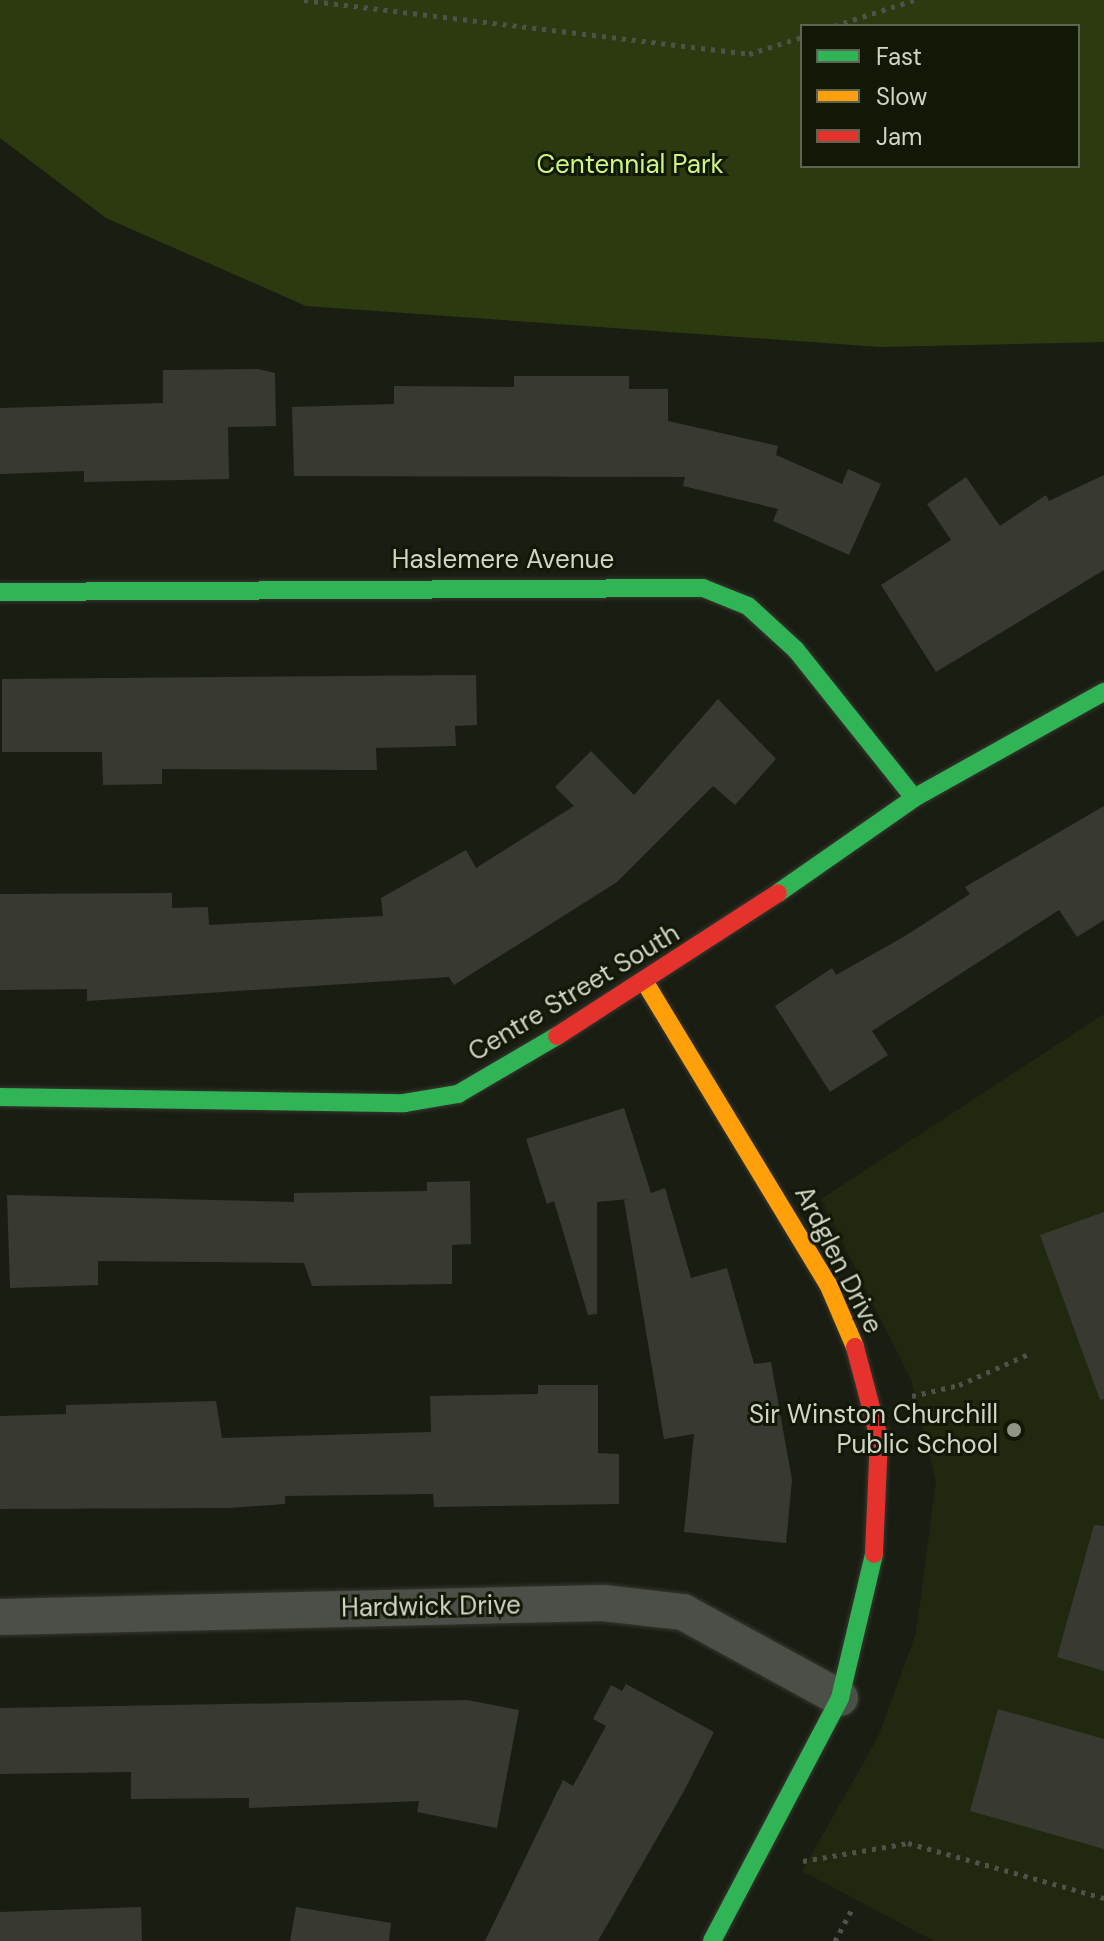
<!DOCTYPE html>
<html>
<head>
<meta charset="utf-8">
<style>
  body { margin:0 }
  #map { position:relative; width:1104px; height:1941px; overflow:hidden; background:#1a1d12; font-family:"DM Sans",sans-serif }
  div>[style] { position:absolute }
  [style*='--x'] { left:calc(var(--x)*1px); top:calc(var(--y)*1px); width:calc(var(--w)*1px); rotate:calc(var(--a)*1deg) }
  .built>* { inset:0; background:#20280f }
  .green>* { inset:0; background:#2d3a0f }
  .building>* { inset:0; background:#383a31 }
  .path>* { height:5px; margin-top:-2.5px; transform-origin:0; background:repeating-linear-gradient(90deg,#4f514a 0 4px,transparent 0 10px) }
  .roads { filter:drop-shadow(0 0 2px #363830) drop-shadow(0 0 2px #363830) }
  .street>* { height:36px; margin:-18px; padding:0 18px; transform-origin:18px; border-radius:18px; background:#4c4f47 }
  .fast>* { height:18px; margin:-9px; padding:0 9px; transform-origin:9px; border-radius:9px; background:#30b455 }
  .slow>* { height:18px; margin:-9px; padding:0 9px; transform-origin:9px; border-radius:9px; background:#ff9f0a }
  .jam>* { height:18px; margin:-9px; padding:0 9px; transform-origin:9px; border-radius:9px; background:#e5322d }
  .dots>* { width:22px; height:22px; translate:-50% -50%; box-sizing:border-box; border:4px solid #121806; border-radius:50% }
  span { translate:-50% -50%; white-space:nowrap; text-align:center; line-height:1.15; -webkit-text-stroke:6px #121806; paint-order:stroke }
  .park-label { font-size:26px; color:#cef57f }
  .street-label { font-size:26px; color:#d0d5c8 }
  .poi-label { font-size:26px; color:#d0d5c8 }
  .right { translate:-100% -50%; text-align:right }
  .legend { position:absolute; left:800px; top:24px; width:280px; height:144px; box-sizing:border-box; background:#121806; border:2px solid #5e6454; margin:0; padding:10px 14px; list-style:none; font-size:24px; color:#d0d5c8 }
  .legend li { display:flex; align-items:center; gap:16px; height:40px }
  .legend b { width:40px; border:2px solid #5e6454 }
</style>
</head>
<body>
<div id="map">
  <div class="built">
    <i style="clip-path:polygon(1104px 1014px,1104px 1941px,934px 1941px,802px 1871px,878px 1737px,916px 1633px,936px 1481px,911px 1380px,821px 1199px)"></i>
  </div>
  <div class="green">
    <i style="clip-path:polygon(evenodd,0 0,1104px 0,1104px 342px,880px 347px,306px 306px,106px 218px,0 138px,0 0,802px 26px,1078px 26px,1078px 166px,802px 166px,802px 26px)"></i>
  </div>
  <div class="building">
    <i style="clip-path:polygon(258px 369px,275px 373px,276px 426px,228px 427px,229px 479px,84px 482px,84px 471px,0 474px,0 408px,163px 403px,163px 370px)"></i>
    <i style="clip-path:polygon(514px 376px,629px 376px,629px 389px,668px 389px,668px 421px,778px 446px,776px 455px,842px 484px,848px 469px,881px 484px,849px 555px,773px 521px,778px 509px,683px 486px,685px 477px,294px 476px,292px 407px,394px 404px,394px 386px,514px 387px)"></i>
    <i style="clip-path:polygon(1104px 475px,1104px 570px,936px 672px,881px 585px,951px 540px,927px 504px,966px 477px,1000px 526px,1046px 495px,1049px 501px)"></i>
    <i style="clip-path:polygon(476px 675px,477px 725px,455px 726px,456px 746px,376px 748px,377px 770px,162px 769px,162px 784px,103px 785px,102px 752px,2px 752px,2px 679px)"></i>
    <i style="clip-path:polygon(718px 699px,776px 759px,735px 805px,713px 786px,617px 882px,454px 985px,449px 977px,87px 1001px,87px 989px,0 990px,0 894px,172px 893px,172px 908px,208px 907px,209px 925px,383px 916px,381px 898px,466px 850px,476px 868px,574px 806px,555px 787px,591px 751px,634px 795px)"></i>
    <i style="clip-path:polygon(1104px 806px,1104px 920px,1077px 937px,1059px 910px,872px 1031px,888px 1055px,830px 1092px,775px 1006px,832px 968px,836px 975px,905px 936px,970px 894px,965px 887px)"></i>
    <i style="clip-path:polygon(624px 1108px,651px 1193px,665px 1188px,691px 1278px,727px 1268px,754px 1364px,771px 1362px,792px 1480px,786px 1543px,684px 1532px,694px 1434px,664px 1439px,624px 1200px,630px 1199px,597px 1202px,597px 1314px,588px 1315px,554px 1201px,547px 1204px,526px 1139px)"></i>
    <i style="clip-path:polygon(470px 1181px,471px 1244px,452px 1245px,452px 1284px,312px 1286px,304px 1263px,98px 1261px,98px 1285px,10px 1288px,7px 1195px,294px 1202px,294px 1193px,427px 1191px,427px 1182px)"></i>
    <i style="clip-path:polygon(1104px 1212px,1104px 1399px,1100px 1400px,1040px 1235px)"></i>
    <i style="clip-path:polygon(538px 1385px,598px 1385px,598px 1453px,619px 1454px,619px 1504px,434px 1507px,433px 1494px,285px 1496px,285px 1504px,229px 1508px,0 1509px,0 1416px,66px 1414px,66px 1405px,216px 1401px,222px 1438px,431px 1432px,430px 1396px,538px 1394px)"></i>
    <i style="clip-path:polygon(1094px 1525px,1104px 1526px,1104px 1671px,1057px 1657px)"></i>
    <i style="clip-path:polygon(626px 1684px,714px 1732px,684px 1791px,598px 1941px,485px 1941px,563px 1780px,573px 1786px,606px 1726px,593px 1719px,611px 1685px,622px 1691px)"></i>
    <i style="clip-path:polygon(467px 1700px,519px 1710px,497px 1828px,417px 1812px,419px 1801px,249px 1808px,249px 1798px,131px 1799px,131px 1772px,0 1774px,0 1708px)"></i>
    <i style="clip-path:polygon(998px 1709px,1104px 1739px,1104px 1849px,970px 1811px)"></i>
    <i style="clip-path:polygon(141px 1907px,142px 1941px,0 1941px,0 1912px)"></i>
    <i style="clip-path:polygon(296px 1907px,391px 1923px,389px 1941px,290px 1941px)"></i>
  </div>
  <div class="path">
    <i style="--x:304;--y:0;--w:448;--a:6.9"></i>
    <i style="--x:749;--y:54;--w:56;--a:-17.8"></i>
    <i style="--x:834;--y:26;--w:84;--a:-18"></i>
    <i style="--x:912;--y:1396;--w:48;--a:-13.2"></i>
    <i style="--x:959;--y:1385;--w:79;--a:-24"></i>
    <i style="--x:803;--y:1861;--w:107;--a:-9.7"></i>
    <i style="--x:908;--y:1843;--w:204;--a:15.7"></i>
    <i style="--x:835;--y:1941;--w:36;--a:-62"></i>
  </div>
  <div class="roads">
    <div class="street">
      <i style="--x:0;--y:1617;--w:603;--a:-1.33"></i>
      <i style="--x:603;--y:1603;--w:81;--a:6.4"></i>
      <i style="--x:683;--y:1612;--w:179;--a:28.7"></i>
    </div>
    <div class="fast">
      <i style="--x:0;--y:592;--w:703;--a:-0.33"></i>
      <i style="--x:703;--y:588;--w:48;--a:21.8"></i>
      <i style="--x:748;--y:606;--w:65;--a:42.5"></i>
      <i style="--x:796;--y:650;--w:189;--a:51.4"></i>
      <i style="--x:778;--y:893;--w:166;--a:-34.9"></i>
      <i style="--x:914;--y:798;--w:218;--a:-29.2"></i>
      <i style="--x:0;--y:1097;--w:404;--a:0.9"></i>
      <i style="--x:404;--y:1103;--w:55;--a:-9.5"></i>
      <i style="--x:458;--y:1094;--w:115;--a:-30.4"></i>
      <i style="--x:712;--y:1941;--w:275;--a:-62.2"></i>
      <i style="--x:840;--y:1698;--w:148;--a:-76.7"></i>
    </div>
    <div class="slow">
      <i style="--x:646;--y:984;--w:351;--a:58.8"></i>
      <i style="--x:828;--y:1284;--w:69;--a:66.8"></i>
    </div>
    <div class="jam">
      <i style="--x:557;--y:1036;--w:263;--a:-32.9"></i>
      <i style="--x:855;--y:1347;--w:94;--a:75.2"></i>
      <i style="--x:879;--y:1438;--w:116;--a:92.5"></i>
    </div>
  </div>
  <div class="dots">
    <i style="left:1014px;top:1430px;background:#909588"></i>
  </div>
  <div class="park-label">
    <span style="left:630px;top:165px">Centennial Park</span>
  </div>
  <div class="street-label">
    <span style="left:503px;top:560px">Haslemere Avenue</span>
    <span style="left:574px;top:993px;rotate:-31deg">Centre Street South</span>
    <span style="left:838px;top:1260px;rotate:63deg">Ardglen Drive</span>
    <span style="left:431px;top:1607px;rotate:-1deg">Hardwick Drive</span>
  </div>
  <div class="poi-label">
    <span class="right" style="left:998px;top:1430px">Sir Winston Churchill<br>Public School</span>
  </div>
  <ul class="legend">
  <li><b style="height:10px;background:#30b455"></b>Fast</li>
  <li><b style="height:10px;background:#ff9f0a"></b>Slow</li>
  <li><b style="height:10px;background:#e5322d"></b>Jam</li>
  </ul>
</div>
</body>
</html>
